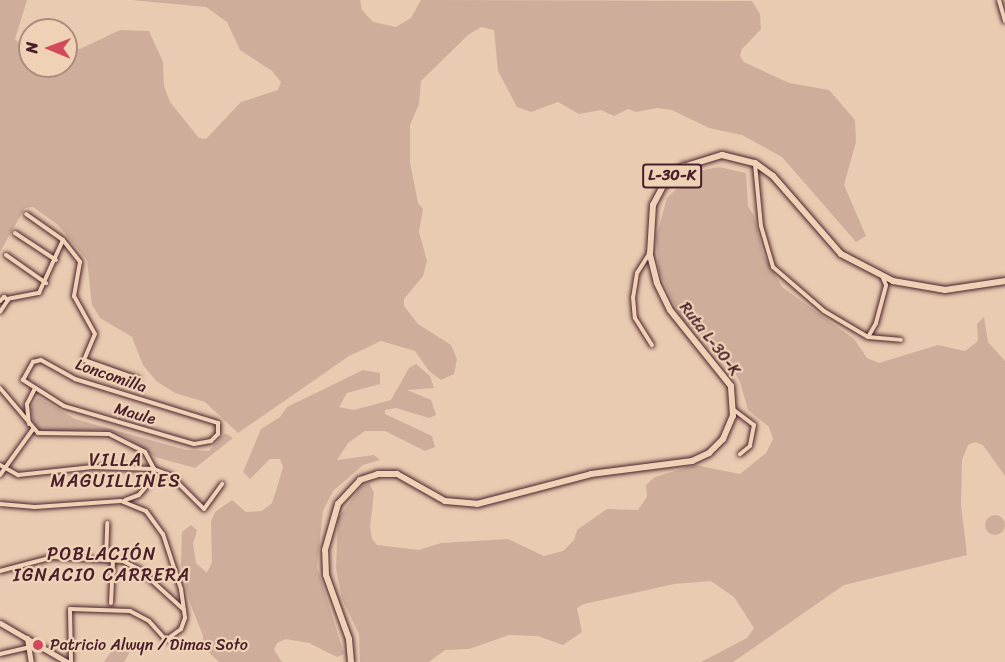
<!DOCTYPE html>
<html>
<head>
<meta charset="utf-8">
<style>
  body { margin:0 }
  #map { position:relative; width:1005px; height:662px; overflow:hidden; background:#e8cbb0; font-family:Sriracha,sans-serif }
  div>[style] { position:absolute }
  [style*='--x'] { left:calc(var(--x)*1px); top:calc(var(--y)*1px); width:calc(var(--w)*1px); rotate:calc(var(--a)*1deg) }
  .green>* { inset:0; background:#ceae9b }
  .round { border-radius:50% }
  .roads { filter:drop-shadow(0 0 2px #4a1f2b) drop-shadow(0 0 2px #4a1f2b) }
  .street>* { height:4px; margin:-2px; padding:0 2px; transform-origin:2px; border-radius:2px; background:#efd2b6 }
  .secondary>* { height:5px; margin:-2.5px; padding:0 2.5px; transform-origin:2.5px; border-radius:2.5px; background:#efd2b6 }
  .primary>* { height:6px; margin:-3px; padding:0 3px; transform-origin:3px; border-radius:3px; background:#efd2b6 }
  .dots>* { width:16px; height:16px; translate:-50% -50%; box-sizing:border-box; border:3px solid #efd2b6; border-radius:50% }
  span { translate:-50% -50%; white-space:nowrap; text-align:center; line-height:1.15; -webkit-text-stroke:4.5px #efd2b6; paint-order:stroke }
  .shield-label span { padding:2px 4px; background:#efd2b6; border:2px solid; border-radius:4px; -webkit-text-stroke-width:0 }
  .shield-label { font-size:15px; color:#4a1f2b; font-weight:700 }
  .street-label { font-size:16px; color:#4a1f2b }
  .poi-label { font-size:16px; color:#4a1f2b }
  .left { translate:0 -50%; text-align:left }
  .neighbourhood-label { font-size:18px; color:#4a1f2b; letter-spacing:1.5px }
  .north { position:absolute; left:18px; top:18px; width:60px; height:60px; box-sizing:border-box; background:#efd2b6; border:2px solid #ad8a7e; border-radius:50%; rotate:271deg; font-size:16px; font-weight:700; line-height:24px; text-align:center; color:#4a1f2b }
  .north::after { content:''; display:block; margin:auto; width:21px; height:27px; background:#d1495b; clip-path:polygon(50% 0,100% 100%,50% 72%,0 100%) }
</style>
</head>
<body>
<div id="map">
  <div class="green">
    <i style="clip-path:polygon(0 0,27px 0,15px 39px,20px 44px,30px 40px,30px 66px,66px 66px,66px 48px,80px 49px,120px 30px,149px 31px,163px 62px,164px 86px,170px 102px,199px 138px,206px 139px,241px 102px,278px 90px,281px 82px,272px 71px,240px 50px,227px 22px,206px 7px,131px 0,360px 0,362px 10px,373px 22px,396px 27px,411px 18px,421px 0,752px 1px,760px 14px,761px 29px,742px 49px,740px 56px,744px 62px,789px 83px,829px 90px,855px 120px,856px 142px,844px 185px,866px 236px,856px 242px,782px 157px,742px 135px,709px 128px,672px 110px,657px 108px,636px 112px,628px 109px,614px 116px,601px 110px,579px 114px,558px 102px,531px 112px,517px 107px,498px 71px,494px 30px,481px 27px,468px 35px,421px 81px,419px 104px,410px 125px,410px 162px,418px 203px,423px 209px,419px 232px,427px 261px,423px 276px,404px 299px,404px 306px,418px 324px,451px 345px,457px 359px,454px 374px,441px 380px,429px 371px,415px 351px,381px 341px,349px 356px,238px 433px,205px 402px,175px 393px,156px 381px,143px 365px,132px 337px,100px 318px,92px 305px,87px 260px,57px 224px,33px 207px,25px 208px,0 252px)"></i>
    <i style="clip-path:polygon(719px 167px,746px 173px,748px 206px,754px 216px,763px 254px,782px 287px,854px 339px,867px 358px,879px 363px,938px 345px,965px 351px,978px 341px,977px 324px,984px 317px,988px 342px,1005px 361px,1005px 476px,983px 445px,975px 442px,968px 445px,962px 460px,961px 505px,967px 555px,844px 585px,733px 662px,701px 662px,747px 638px,754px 628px,734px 597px,711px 581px,674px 584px,584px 604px,577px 608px,582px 632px,563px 645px,538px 636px,509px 635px,469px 649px,445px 650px,429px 662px,360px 662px,359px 634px,342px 599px,336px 568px,338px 518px,362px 486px,369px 483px,374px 493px,370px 527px,372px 539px,377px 545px,419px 550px,441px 543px,508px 539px,544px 556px,563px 551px,574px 540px,577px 530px,607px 509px,638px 510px,647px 497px,646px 485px,655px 477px,695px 465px,740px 474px,766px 453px,773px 439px,769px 427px,748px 410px,740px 382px,725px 356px,680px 317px,659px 271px,656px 238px,667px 198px,694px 172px)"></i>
    <i style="clip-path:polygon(416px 364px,430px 376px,434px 388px,407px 390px,431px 400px,436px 415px,429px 418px,396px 408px,385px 410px,385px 414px,432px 436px,435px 447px,425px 451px,385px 431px,365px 431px,348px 443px,337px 460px,374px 455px,380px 460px,363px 465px,333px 491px,323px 511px,317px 567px,344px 654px,337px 657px,309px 643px,286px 639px,277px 643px,274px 650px,282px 662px,219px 662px,203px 647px,203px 636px,190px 603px,181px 564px,182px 532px,191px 525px,197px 530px,193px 544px,196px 563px,207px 573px,212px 562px,211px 522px,215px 512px,232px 500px,246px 512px,262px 511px,272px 503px,276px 491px,283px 467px,280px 459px,270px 459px,250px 479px,243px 472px,261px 429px,280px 417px,287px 407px,363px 370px,380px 373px,380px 384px,347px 393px,339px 407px,354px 410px,391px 400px,409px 368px)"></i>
    <i style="clip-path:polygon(38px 397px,75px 419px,186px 450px,209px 451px,225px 433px,233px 438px,195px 468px,155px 457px,124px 436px,100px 430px,44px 432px,35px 428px,31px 408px)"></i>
    <i class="round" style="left:985px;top:515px;width:20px;height:20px"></i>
    <i style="clip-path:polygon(116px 644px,130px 652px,124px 662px,104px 662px)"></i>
  </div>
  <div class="roads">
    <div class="street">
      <i style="--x:999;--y:0;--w:22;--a:74"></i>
      <i style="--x:755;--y:164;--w:62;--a:84.5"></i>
      <i style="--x:761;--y:226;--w:43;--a:73.7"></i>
      <i style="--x:773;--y:267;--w:67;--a:40.8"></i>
      <i style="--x:824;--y:311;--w:51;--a:30.6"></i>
      <i style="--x:868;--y:337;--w:33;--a:5"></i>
      <i style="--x:15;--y:233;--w:49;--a:33.4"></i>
      <i style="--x:63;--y:240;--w:28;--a:52"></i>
      <i style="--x:80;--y:262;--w:35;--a:100"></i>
      <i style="--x:74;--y:296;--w:43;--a:61.1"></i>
      <i style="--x:95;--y:334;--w:28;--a:113"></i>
      <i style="--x:84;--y:360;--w:57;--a:19.4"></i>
      <i style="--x:649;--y:254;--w:22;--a:122"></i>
      <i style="--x:637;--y:273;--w:24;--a:99"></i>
      <i style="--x:633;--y:297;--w:21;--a:85"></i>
      <i style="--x:635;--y:318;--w:32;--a:58"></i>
      <i style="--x:6;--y:255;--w:49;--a:35"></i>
      <i style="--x:7;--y:299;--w:33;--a:-11"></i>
      <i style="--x:39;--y:293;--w:58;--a:-65.6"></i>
      <i style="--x:63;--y:240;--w:45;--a:-144.9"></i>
      <i style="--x:0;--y:301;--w:6;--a:-45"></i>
      <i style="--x:4;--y:297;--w:5;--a:37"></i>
      <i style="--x:8;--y:300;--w:14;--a:124"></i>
      <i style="--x:868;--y:337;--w:16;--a:-60"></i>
      <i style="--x:876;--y:323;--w:39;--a:-75"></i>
      <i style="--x:886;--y:285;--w:8;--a:-113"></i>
      <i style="--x:41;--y:360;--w:39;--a:29"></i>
      <i style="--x:75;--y:379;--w:150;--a:17.1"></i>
      <i style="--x:218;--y:423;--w:11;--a:90"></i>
      <i style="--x:218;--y:434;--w:10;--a:135"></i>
      <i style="--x:211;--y:441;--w:17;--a:170"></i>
      <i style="--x:194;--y:444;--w:135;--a:-163.7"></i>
      <i style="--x:64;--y:406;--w:49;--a:-147.6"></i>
      <i style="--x:23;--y:380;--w:21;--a:-61"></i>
      <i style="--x:33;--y:362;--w:8;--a:-14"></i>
      <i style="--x:0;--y:388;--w:59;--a:49.8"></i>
      <i style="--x:38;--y:433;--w:71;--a:0.8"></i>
      <i style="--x:109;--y:434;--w:40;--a:26.6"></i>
      <i style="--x:145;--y:452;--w:19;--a:62"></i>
      <i style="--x:154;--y:469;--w:12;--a:104"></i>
      <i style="--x:151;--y:481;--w:18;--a:131"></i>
      <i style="--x:139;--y:495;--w:15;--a:160"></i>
      <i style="--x:734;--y:410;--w:25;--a:37"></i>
      <i style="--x:754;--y:425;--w:21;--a:101"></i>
      <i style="--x:750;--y:446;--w:13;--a:141"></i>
      <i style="--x:29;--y:424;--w:20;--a:-96"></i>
      <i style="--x:27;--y:404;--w:16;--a:-63"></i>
      <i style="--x:0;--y:465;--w:21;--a:29"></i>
      <i style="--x:18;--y:475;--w:75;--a:-6.1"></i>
      <i style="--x:93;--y:467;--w:61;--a:1.9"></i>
      <i style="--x:154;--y:469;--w:17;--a:21"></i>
      <i style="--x:170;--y:475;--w:48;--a:45"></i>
      <i style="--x:204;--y:509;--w:31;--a:-54"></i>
      <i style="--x:0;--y:475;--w:57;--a:-54.3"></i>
      <i style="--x:0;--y:504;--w:35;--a:5"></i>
      <i style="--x:35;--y:507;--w:86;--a:-4"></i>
      <i style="--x:121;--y:501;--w:27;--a:22"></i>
      <i style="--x:146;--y:511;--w:29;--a:54"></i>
      <i style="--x:163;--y:534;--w:58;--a:71.9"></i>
      <i style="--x:181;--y:589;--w:29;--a:82"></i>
      <i style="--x:185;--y:618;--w:12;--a:110"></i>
      <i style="--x:181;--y:629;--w:19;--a:144"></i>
      <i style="--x:166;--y:640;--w:25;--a:-132"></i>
      <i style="--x:149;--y:621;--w:21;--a:-152"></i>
      <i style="--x:130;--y:611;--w:60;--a:-178.1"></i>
      <i style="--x:70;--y:609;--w:53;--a:88.9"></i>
      <i style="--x:106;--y:560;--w:37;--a:-88"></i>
      <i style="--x:0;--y:571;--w:55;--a:-14.8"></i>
      <i style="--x:53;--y:557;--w:70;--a:3.3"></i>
      <i style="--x:123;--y:561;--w:18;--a:27"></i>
      <i style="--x:139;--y:569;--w:61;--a:42.3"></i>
      <i style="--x:111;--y:603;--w:43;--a:-87.3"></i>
      <i style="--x:0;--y:654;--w:39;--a:-13"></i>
    </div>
    <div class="secondary">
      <i style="--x:0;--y:623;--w:78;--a:30.2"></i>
      <i style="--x:27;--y:638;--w:24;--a:81"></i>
    </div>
    <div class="primary">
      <i style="--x:351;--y:662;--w:23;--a:-95"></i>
      <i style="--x:349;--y:639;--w:68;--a:-109.8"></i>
      <i style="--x:326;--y:575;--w:25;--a:-92"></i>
      <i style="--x:325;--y:550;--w:48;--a:-74.2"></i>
      <i style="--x:338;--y:504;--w:33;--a:-47"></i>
      <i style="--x:360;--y:480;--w:19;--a:-18"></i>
      <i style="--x:378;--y:474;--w:19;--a:0"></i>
      <i style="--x:397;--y:474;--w:55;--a:29.4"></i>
      <i style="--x:445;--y:501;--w:32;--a:5"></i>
      <i style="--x:477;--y:504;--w:118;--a:-14.7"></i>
      <i style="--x:591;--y:474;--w:102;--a:-7.3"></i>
      <i style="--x:692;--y:461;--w:19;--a:-25"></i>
      <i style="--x:709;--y:453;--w:20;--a:-45"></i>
      <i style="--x:723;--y:439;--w:25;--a:-67"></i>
      <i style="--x:733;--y:416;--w:30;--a:-94"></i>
      <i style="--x:731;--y:386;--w:97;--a:-128.8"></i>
      <i style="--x:670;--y:310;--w:30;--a:-116"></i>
      <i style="--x:657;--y:283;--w:30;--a:-104"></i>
      <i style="--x:650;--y:254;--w:49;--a:-86.5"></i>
      <i style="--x:653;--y:205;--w:21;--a:-62"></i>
      <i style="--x:663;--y:186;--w:28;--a:-44"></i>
      <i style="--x:683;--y:167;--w:41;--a:-17.1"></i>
      <i style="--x:722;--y:155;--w:34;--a:14"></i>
      <i style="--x:755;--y:163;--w:22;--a:36"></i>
      <i style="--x:773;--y:176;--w:103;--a:48.9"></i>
      <i style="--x:841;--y:254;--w:59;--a:27.4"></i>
      <i style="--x:893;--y:281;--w:53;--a:9.8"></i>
      <i style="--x:945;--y:290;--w:61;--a:-8.5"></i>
    </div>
  </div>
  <div class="dots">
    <i style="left:38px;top:645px;background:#d1495b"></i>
  </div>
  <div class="shield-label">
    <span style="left:672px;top:176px">L-30-K</span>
  </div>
  <div class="street-label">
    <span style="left:710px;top:339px;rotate:52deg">Ruta L-30-K</span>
    <span style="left:111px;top:376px;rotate:19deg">Loncomilla</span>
    <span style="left:135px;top:414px;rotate:16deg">Maule</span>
  </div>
  <div class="poi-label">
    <span class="left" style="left:50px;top:645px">Patricio Alwyn / Dimas Soto</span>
  </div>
  <div class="neighbourhood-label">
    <span style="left:116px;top:471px">VILLA<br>MAGUILLINES</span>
    <span style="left:102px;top:565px">POBLACIÓN<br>IGNACIO CARRERA</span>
  </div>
  <div class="north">N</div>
</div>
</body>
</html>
